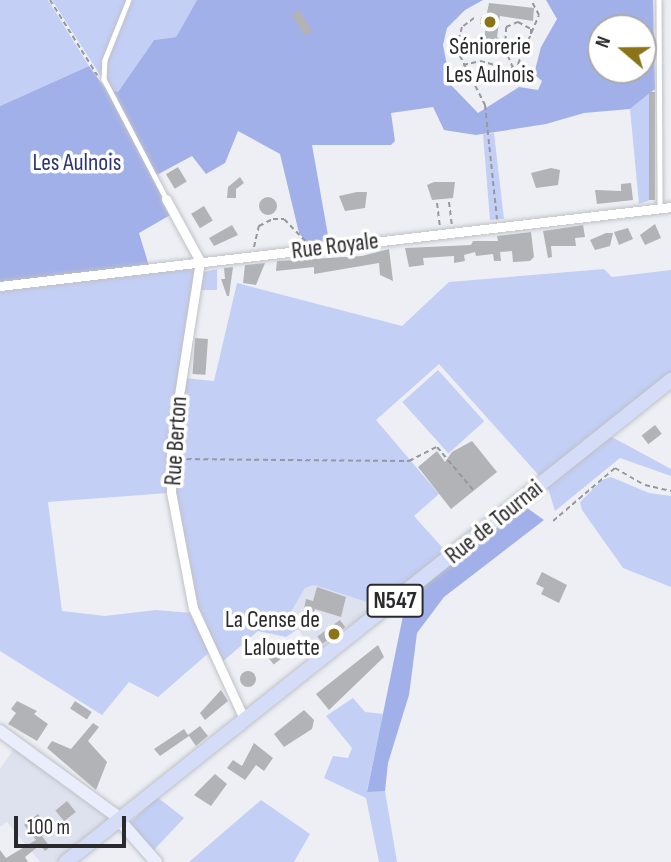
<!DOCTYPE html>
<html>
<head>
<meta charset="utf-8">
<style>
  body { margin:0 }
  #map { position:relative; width:671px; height:862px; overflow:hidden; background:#edeff4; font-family:"Sofia Sans Condensed",sans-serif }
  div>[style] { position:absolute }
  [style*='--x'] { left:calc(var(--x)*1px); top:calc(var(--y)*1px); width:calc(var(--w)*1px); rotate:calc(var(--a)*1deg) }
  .built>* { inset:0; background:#dee2ee }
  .green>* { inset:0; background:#c4cff6; transform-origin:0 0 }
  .forest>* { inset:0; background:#a2b0e9 }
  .building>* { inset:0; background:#b1b3b7; transform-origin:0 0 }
  .round { border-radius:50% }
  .path>* { height:2px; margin-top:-1px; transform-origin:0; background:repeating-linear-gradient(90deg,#97989c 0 5px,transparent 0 8.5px) }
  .roads { filter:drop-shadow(0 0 2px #bfc1c6) drop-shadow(0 0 2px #bfc1c6) }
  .lane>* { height:4.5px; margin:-2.25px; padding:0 2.25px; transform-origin:2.25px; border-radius:2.25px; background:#fff }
  .street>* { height:9px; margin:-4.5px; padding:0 4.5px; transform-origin:4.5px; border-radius:4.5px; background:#fff }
  .secondary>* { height:12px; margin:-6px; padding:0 6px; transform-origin:6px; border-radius:6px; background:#eaedfb }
  .primary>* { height:14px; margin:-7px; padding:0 7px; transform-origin:7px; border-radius:7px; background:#d4dcf7 }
  .dots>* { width:19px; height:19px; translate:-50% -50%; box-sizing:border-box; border:4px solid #fff; border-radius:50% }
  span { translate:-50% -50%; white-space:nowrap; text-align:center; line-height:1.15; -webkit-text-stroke:7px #fff; paint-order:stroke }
  .shield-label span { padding:2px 5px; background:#fff; border:2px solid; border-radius:5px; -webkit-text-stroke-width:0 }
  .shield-label { font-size:23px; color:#2a2a2c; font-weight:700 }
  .poi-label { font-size:24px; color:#2a2a2c }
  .right { translate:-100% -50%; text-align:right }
  .park-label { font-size:24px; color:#2b3476 }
  .street-label { font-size:24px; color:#2a2a2c }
  .north { position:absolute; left:587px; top:14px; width:70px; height:70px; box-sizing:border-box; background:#fff; border:2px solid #aaaaab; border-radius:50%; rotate:290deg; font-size:19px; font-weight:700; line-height:28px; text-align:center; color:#2a2a2c }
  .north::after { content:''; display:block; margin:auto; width:24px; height:32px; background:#8b7417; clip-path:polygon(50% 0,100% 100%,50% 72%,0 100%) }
  .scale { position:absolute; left:14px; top:816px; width:112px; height:32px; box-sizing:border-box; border:4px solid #2a2a2c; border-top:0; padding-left:9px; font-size:21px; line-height:24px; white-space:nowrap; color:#2a2a2c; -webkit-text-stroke:5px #fff; paint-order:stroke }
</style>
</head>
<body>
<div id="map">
  <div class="built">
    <i style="clip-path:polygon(314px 585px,382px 607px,320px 657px,288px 617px,305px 588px)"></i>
    <i style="clip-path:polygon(15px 747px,112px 815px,57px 862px,40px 862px,7px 822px,0 827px,0 769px)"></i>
  </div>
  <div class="green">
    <i style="clip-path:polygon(0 0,48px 0,89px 66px,0 106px)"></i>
    <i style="clip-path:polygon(52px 0,197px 0,176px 37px,154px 40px,118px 92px,109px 89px)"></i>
    <i style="clip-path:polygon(649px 94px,650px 200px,639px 204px,630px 109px)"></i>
    <i style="clip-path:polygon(494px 133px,504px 219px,490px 220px,483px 134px)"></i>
    <i style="clip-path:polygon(197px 264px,167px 455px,168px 493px,48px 502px,62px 611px,105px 616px,156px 610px,192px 613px,211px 651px,158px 697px,129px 682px,102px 715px,0 651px,0 288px)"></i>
    <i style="clip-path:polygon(217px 269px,217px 290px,201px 290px,204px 272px)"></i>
    <i style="clip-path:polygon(604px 269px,612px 277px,671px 270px,671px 375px,543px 480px,439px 364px,376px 420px,439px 494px,414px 516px,449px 555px,382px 607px,314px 585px,305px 588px,288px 617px,298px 629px,286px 637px,258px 631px,221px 663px,196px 610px,172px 468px,183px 378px,214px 381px,237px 283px,402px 326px,449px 282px)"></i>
    <i style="left:438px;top:370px;width:69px;height:48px;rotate:48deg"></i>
    <i style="clip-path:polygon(610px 436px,671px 469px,671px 476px,620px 458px,555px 511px,547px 485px)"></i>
    <i style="clip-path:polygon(611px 477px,649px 493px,671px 496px,671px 587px,623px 568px,582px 510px,580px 502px,602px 480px)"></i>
    <i style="clip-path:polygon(353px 698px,365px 712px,383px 714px,367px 791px,385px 791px,397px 862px,379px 862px,366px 798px,324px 778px,333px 756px,348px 758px,352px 748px,326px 716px)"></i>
    <i style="clip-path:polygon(157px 797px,184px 818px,153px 851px,130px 823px)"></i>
    <i style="clip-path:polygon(261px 800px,310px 834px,294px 862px,189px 862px)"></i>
  </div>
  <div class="forest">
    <i style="clip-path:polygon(evenodd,197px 0,483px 0,465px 10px,447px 28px,443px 45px,451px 85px,478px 113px,519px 87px,538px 90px,542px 81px,534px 74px,541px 47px,557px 19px,546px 0,653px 0,655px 89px,630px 109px,584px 113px,546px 124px,476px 135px,444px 130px,433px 107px,391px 113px,395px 141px,391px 145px,312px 145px,329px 241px,307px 243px,299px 233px,280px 154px,238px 131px,225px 163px,206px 174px,192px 156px,153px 177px,172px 214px,139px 233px,149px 266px,0 284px,0 106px,89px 66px,105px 88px,118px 92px,154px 40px,176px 37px,197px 0,601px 28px,643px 28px,643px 70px,601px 70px,601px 28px)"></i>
    <i style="clip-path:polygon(523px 505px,544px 520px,444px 597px,417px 633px,409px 695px,388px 763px,385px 791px,367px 792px,406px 601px)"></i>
  </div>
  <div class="building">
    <i style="clip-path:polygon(489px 3px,534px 8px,533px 21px,500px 16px,497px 37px,502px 40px,484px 42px,486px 25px,480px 24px,481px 17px,486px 18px)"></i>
    <i style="left:299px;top:10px;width:25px;height:9px;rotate:58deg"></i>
    <i style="left:655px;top:92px;width:108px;height:6px;rotate:90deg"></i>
    <i style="left:178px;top:167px;width:17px;height:14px;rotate:59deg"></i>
    <i style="clip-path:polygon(551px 168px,560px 170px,558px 185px,536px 188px,531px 173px)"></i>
    <i style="clip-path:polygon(240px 177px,244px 183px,236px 189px,236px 198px,227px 198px,228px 187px)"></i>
    <i style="clip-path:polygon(434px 182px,455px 182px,453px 198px,432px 200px,427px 185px)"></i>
    <i style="clip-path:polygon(631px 183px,633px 200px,597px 204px,595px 190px,621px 191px,621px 184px)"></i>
    <i style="clip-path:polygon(357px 192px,367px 192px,365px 208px,345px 211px,339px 196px)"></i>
    <i class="round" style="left:259px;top:197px;width:18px;height:18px"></i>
    <i style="left:204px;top:206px;width:17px;height:15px;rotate:59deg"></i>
    <i style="clip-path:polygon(655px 224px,661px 238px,645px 245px,640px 235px)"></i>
    <i style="clip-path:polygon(232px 225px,238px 235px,214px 246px,209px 238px)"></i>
    <i style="clip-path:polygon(583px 225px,585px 237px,575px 238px,576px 246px,551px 246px,552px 257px,548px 258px,543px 231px)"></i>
    <i style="clip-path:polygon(628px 228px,633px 239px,619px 245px,614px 232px)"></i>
    <i style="clip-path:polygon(531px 232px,534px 257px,530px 261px,513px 262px,512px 251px,500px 252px,501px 261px,494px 261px,493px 254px,476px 256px,475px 252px,464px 255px,465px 261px,454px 263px,454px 256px,423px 258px,424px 265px,409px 267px,405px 248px,471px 245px,473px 241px,498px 241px,497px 236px)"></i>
    <i style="clip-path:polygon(606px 233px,613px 233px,610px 246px,595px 250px,590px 240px)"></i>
    <i style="clip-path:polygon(389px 249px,393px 281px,380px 275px,379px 263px,314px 274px,314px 267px,276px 271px,277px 261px,362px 256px)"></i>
    <i style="clip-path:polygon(265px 263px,256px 285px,243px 283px,245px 265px)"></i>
    <i style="clip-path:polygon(233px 267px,229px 296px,227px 296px,221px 279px,225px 279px,224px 268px)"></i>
    <i style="left:195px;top:338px;width:13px;height:36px;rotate:4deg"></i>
    <i style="left:655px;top:425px;width:11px;height:17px;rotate:52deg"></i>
    <i style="clip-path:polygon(472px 441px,497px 472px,451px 509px,418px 467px,437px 451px,445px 462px,452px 452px)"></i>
    <i style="clip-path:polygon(542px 572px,567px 585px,559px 603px,541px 594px,544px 588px,536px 584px)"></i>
    <i style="clip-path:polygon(317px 587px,346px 597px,341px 617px,315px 609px,311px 622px,302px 620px,306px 599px,313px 601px)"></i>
    <i style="left:340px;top:620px;width:9px;height:28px;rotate:54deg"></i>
    <i style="left:266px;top:640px;width:24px;height:9px;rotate:52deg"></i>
    <i style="clip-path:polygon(378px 645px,384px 657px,329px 710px,316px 694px)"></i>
    <i class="round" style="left:240px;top:671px;width:16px;height:16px"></i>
    <i style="clip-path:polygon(221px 690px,228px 701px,205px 720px,200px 713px)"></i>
    <i style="clip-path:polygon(17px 701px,37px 711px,34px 714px,48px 724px,37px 741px,8px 724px,16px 713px,11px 709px)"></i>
    <i style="left:75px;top:701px;width:20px;height:9px;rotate:33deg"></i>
    <i style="clip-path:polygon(304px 710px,314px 720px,312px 729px,284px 747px,274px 734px)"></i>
    <i style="clip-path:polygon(93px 723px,99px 727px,88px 741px,107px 762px,96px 790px,47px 748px,52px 741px,71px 749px)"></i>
    <i style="clip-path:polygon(200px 726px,208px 736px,196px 746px,189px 736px,160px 756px,154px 749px,184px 729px,188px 735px)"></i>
    <i style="clip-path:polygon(254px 743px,273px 758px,264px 771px,256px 765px,245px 780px,227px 768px,233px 760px,242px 766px)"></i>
    <i style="clip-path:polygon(215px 774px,227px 784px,211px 806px,194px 795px)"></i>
    <i style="left:67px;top:801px;width:14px;height:15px;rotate:51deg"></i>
    <i style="clip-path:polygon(38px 814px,50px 829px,42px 836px,50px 847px,45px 851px,40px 845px,25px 857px,28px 862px,0 862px,0 850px,6px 858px,36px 840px,24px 825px)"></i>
  </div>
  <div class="path">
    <i style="--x:50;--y:0;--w:89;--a:57.9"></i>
    <i style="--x:474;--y:18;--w:15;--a:143"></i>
    <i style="--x:462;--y:27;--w:22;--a:106"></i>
    <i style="--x:456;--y:48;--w:64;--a:63"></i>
    <i style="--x:485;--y:105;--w:115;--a:84"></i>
    <i style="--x:463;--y:65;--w:17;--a:-13"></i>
    <i style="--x:480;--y:61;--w:31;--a:15"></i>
    <i style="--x:510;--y:69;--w:9;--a:-32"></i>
    <i style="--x:518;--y:64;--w:53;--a:-66.8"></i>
    <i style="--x:539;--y:15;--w:17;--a:-118"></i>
    <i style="--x:513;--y:68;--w:21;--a:-113"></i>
    <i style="--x:505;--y:49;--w:22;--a:-87"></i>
    <i style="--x:506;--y:27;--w:13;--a:-23"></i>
    <i style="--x:518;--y:22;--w:15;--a:28"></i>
    <i style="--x:531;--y:29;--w:5;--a:90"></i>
    <i style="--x:449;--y:202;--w:23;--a:83"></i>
    <i style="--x:437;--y:203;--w:23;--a:83"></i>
    <i style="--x:254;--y:247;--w:22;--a:-77"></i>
    <i style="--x:259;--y:226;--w:16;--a:-27"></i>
    <i style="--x:273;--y:219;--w:11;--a:0"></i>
    <i style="--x:284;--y:219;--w:32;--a:46"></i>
    <i style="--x:178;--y:459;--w:231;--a:0.5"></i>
    <i style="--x:409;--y:461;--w:31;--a:-27"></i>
    <i style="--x:437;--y:447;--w:57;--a:49.9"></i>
    <i style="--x:553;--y:521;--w:82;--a:-40.5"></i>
    <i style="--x:615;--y:468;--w:34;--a:30"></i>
    <i style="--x:645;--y:485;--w:27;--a:13"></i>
  </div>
  <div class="roads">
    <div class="lane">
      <i style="--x:129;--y:0;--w:65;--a:111.8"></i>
      <i style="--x:105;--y:60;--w:19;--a:93"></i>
      <i style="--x:104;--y:79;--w:134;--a:62.5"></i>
      <i style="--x:659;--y:0;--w:207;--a:89.7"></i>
    </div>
    <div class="street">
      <i style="--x:166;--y:199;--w:71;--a:61.3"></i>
      <i style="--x:200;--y:261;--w:188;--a:98.9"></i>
      <i style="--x:171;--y:447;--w:45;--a:90"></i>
      <i style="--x:171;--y:492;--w:118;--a:79.3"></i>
      <i style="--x:193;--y:608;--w:124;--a:65.3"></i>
      <i style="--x:0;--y:286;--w:676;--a:-6.71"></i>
    </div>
    <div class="secondary">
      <i style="--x:0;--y:731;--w:141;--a:36.1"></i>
      <i style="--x:114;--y:814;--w:64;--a:48.8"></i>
    </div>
    <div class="primary">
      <i style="--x:66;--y:862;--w:774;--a:-38.54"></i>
    </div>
  </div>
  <div class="dots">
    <i style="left:490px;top:22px;background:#8b7417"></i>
    <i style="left:334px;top:634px;background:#8b7417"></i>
  </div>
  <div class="shield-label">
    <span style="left:395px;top:601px">N547</span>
  </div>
  <div class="poi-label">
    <span style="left:490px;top:61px">Séniorerie<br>Les Aulnois</span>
    <span class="right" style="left:320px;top:634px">La Cense de<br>Lalouette</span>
  </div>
  <div class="park-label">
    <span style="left:77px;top:163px">Les Aulnois</span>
  </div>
  <div class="street-label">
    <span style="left:335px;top:246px;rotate:-7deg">Rue Royale</span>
    <span style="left:176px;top:441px;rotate:-86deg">Rue Berton</span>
    <span style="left:494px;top:522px;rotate:-39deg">Rue de Tournai</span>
  </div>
  <div class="north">N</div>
  <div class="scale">100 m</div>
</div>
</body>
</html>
